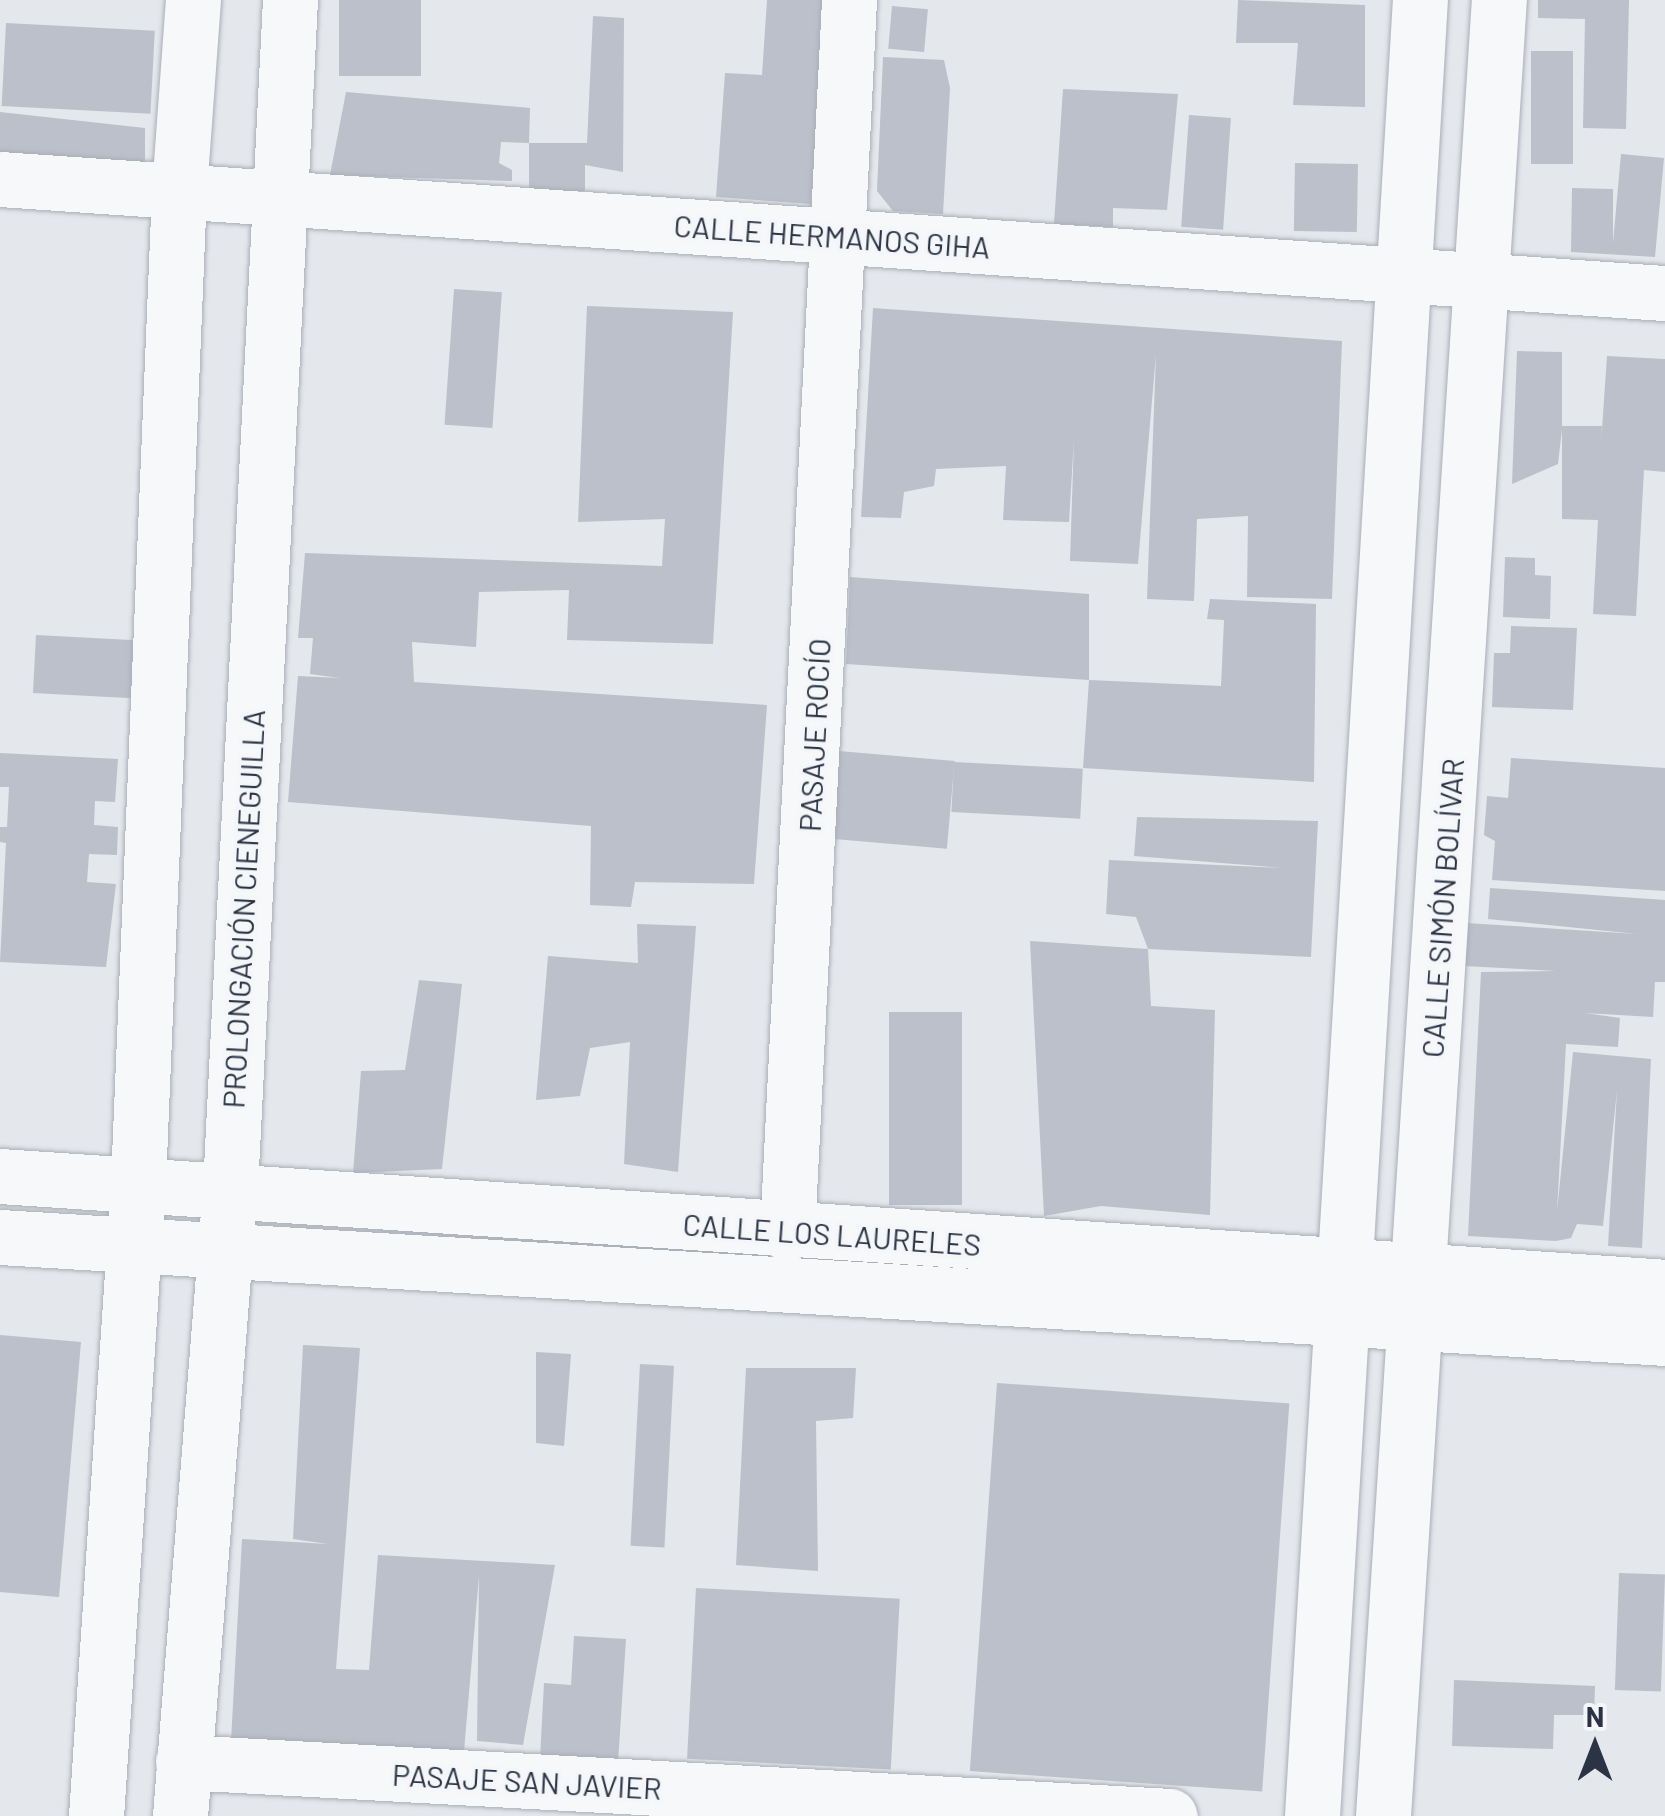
<!DOCTYPE html>
<html>
<head>
<meta charset="utf-8">
<style>
  body { margin:0 }
  #map { position:relative; width:1665px; height:1816px; overflow:hidden; background:#e4e7ec; font-family:Barlow,sans-serif }
  div>[style] { position:absolute }
  [style*='--x'] { left:calc(var(--x)*1px); top:calc(var(--y)*1px); width:calc(var(--w)*1px); rotate:calc(var(--a)*1deg) }
  .building>* { inset:0; background:#bbc0ca; transform-origin:0 0 }
  .roads { filter:drop-shadow(0 0 2px #a9aeb7) drop-shadow(0 0 2px #a9aeb7) }
  .minor>* { height:55px; margin:-27.5px; padding:0 27.5px; transform-origin:27.5px; border-radius:27.5px; background:#f7f8fa }
  span { translate:-50% -50%; white-space:nowrap; text-align:center; line-height:1.15; -webkit-text-stroke:8px #f4f6f9; paint-order:stroke }
  .street-label { font-size:30px; color:#2b3445 }
  .north { position:absolute; left:1545px; top:1696px; width:100px; height:100px; -webkit-text-stroke:8px #f4f6f9; paint-order:stroke; rotate:0deg; font-size:28px; font-weight:700; line-height:40px; text-align:center; color:#2b3445 }
  .north::after { content:''; display:block; margin:auto; width:35px; height:45px; background:#2b3445; clip-path:polygon(50% 0,100% 100%,50% 72%,0 100%) }
</style>
</head>
<body>
<div id="map">
  <div class="building">
    <i style="left:339px;top:0;width:82px;height:76px"></i>
    <i style="clip-path:polygon(767px 0,826px 0,811px 204px,716px 197px,725px 73px,762px 75px)"></i>
    <i style="clip-path:polygon(1238px 0,1365px 5px,1365px 107px,1293px 105px,1298px 43px,1236px 43px)"></i>
    <i style="clip-path:polygon(1538px 0,1629px 0,1626px 129px,1583px 128px,1585px 19px,1538px 18px)"></i>
    <i style="left:892px;top:6px;width:36px;height:43px;rotate:5deg"></i>
    <i style="clip-path:polygon(593px 16px,624px 18px,623px 172px,585px 165px,585px 191px,529px 191px,529px 143px,501px 142px,499px 163px,512px 170px,512px 181px,330px 175px,346px 92px,530px 108px,529px 143px,587px 143px)"></i>
    <i style="left:6px;top:23px;width:149px;height:83px;rotate:3deg"></i>
    <i style="left:1531px;top:51px;width:42px;height:113px"></i>
    <i style="clip-path:polygon(883px 57px,944px 60px,950px 88px,943px 214px,893px 211px,877px 191px)"></i>
    <i style="clip-path:polygon(1063px 89px,1178px 94px,1167px 210px,1113px 208px,1113px 227px,1054px 224px)"></i>
    <i style="clip-path:polygon(0 112px,145px 128px,145px 164px,0 157px)"></i>
    <i style="left:1189px;top:115px;width:42px;height:112px;rotate:4deg"></i>
    <i style="clip-path:polygon(1621px 154px,1664px 158px,1655px 257px,1571px 252px,1572px 188px,1613px 189px,1613px 243px)"></i>
    <i style="left:1295px;top:163px;width:63px;height:68px;rotate:1deg"></i>
    <i style="left:454px;top:289px;width:48px;height:136px;rotate:4deg"></i>
    <i style="clip-path:polygon(587px 306px,733px 312px,713px 644px,567px 640px,569px 590px,479px 592px,476px 647px,412px 642px,414px 682px,767px 705px,754px 884px,635px 882px,631px 907px,590px 905px,591px 826px,288px 802px,298px 676px,340px 678px,310px 674px,313px 638px,298px 638px,305px 553px,662px 566px,665px 519px,578px 522px)"></i>
    <i style="clip-path:polygon(873px 308px,1342px 341px,1332px 599px,1247px 597px,1248px 516px,1197px 519px,1194px 601px,1147px 599px,1156px 354px,1138px 564px,1070px 561px,1074px 439px,1069px 522px,1003px 520px,1006px 466px,936px 469px,934px 486px,904px 492px,901px 518px,861px 517px)"></i>
    <i style="clip-path:polygon(1517px 351px,1562px 352px,1562px 426px,1602px 426px,1601px 444px,1607px 356px,1665px 359px,1665px 472px,1644px 470px,1636px 616px,1593px 614px,1598px 520px,1562px 519px,1562px 429px,1558px 464px,1512px 484px)"></i>
    <i style="clip-path:polygon(1505px 557px,1535px 558px,1535px 575px,1551px 576px,1550px 619px,1503px 617px)"></i>
    <i style="clip-path:polygon(850px 577px,1089px 594px,1089px 680px,1221px 686px,1224px 620px,1207px 619px,1210px 599px,1316px 604px,1314px 782px,1083px 768px,1089px 680px,846px 664px)"></i>
    <i style="clip-path:polygon(1511px 626px,1577px 628px,1573px 710px,1492px 707px,1494px 653px,1510px 653px)"></i>
    <i style="left:36px;top:635px;width:100px;height:58px;rotate:3deg"></i>
    <i style="left:839px;top:751px;width:116px;height:88px;rotate:5deg"></i>
    <i style="clip-path:polygon(0 753px,118px 759px,115px 802px,95px 801px,94px 825px,118px 827px,117px 855px,89px 854px,87px 882px,116px 884px,106px 967px,0 962px,6px 843px,0 842px,0 827px,7px 827px,9px 787px,0 787px)"></i>
    <i style="clip-path:polygon(1511px 758px,1665px 768px,1665px 891px,1492px 880px,1495px 841px,1484px 835px,1487px 796px,1508px 798px)"></i>
    <i style="left:954px;top:762px;width:129px;height:50px;rotate:3deg"></i>
    <i style="clip-path:polygon(1137px 817px,1318px 821px,1311px 957px,1148px 949px,1151px 1006px,1215px 1010px,1210px 1215px,1101px 1206px,1044px 1216px,1030px 941px,1148px 949px,1136px 917px,1106px 914px,1109px 860px,1283px 868px,1134px 856px)"></i>
    <i style="clip-path:polygon(1490px 888px,1665px 900px,1665px 982px,1655px 982px,1653px 1017px,1585px 1013px,1620px 1018px,1618px 1047px,1566px 1044px,1557px 1212px,1573px 1052px,1651px 1059px,1642px 1248px,1608px 1246px,1617px 1090px,1603px 1226px,1577px 1224px,1571px 1238px,1556px 1241px,1468px 1236px,1481px 972px,1556px 971px,1464px 966px,1466px 923px,1637px 934px,1488px 919px)"></i>
    <i style="clip-path:polygon(637px 924px,696px 926px,678px 1172px,624px 1164px,630px 1042px,590px 1048px,580px 1096px,536px 1100px,548px 956px,638px 963px)"></i>
    <i style="clip-path:polygon(419px 980px,462px 984px,442px 1169px,353px 1173px,361px 1071px,405px 1070px)"></i>
    <i style="left:889px;top:1012px;width:73px;height:193px"></i>
    <i style="clip-path:polygon(0 1335px,81px 1342px,59px 1597px,0 1592px)"></i>
    <i style="clip-path:polygon(303px 1345px,360px 1348px,336px 1669px,369px 1670px,378px 1555px,555px 1565px,523px 1745px,477px 1741px,479px 1576px,464px 1751px,231px 1741px,242px 1539px,328px 1544px,293px 1539px)"></i>
    <i style="clip-path:polygon(536px 1352px,571px 1354px,564px 1446px,536px 1443px)"></i>
    <i style="left:640px;top:1364px;width:34px;height:182px;rotate:3deg"></i>
    <i style="clip-path:polygon(746px 1368px,856px 1368px,853px 1418px,816px 1421px,818px 1571px,736px 1565px)"></i>
    <i style="left:997px;top:1383px;width:293px;height:389px;rotate:4deg"></i>
    <i style="left:1619px;top:1573px;width:46px;height:117px;rotate:2deg"></i>
    <i style="left:696px;top:1588px;width:204px;height:171px;rotate:3deg"></i>
    <i style="clip-path:polygon(574px 1636px,626px 1639px,618px 1763px,540px 1758px,544px 1683px,571px 1685px)"></i>
    <i style="clip-path:polygon(1454px 1680px,1595px 1686px,1594px 1715px,1554px 1715px,1553px 1749px,1452px 1746px)"></i>
  </div>
  <div class="roads">
    <div class="minor">
      <i style="--x:0;--y:179;--w:1669;--a:3.92"></i>
      <i style="--x:0;--y:1176;--w:1669;--a:3.81"></i>
      <i style="--x:787;--y:1233;--w:1235;--a:-87.12"></i>
      <i style="--x:0;--y:1237;--w:1668;--a:3.47"></i>
      <i style="--x:183;--y:1762;--w:988;--a:3.13"></i>
      <i style="--x:96;--y:1816;--w:635;--a:-86.21"></i>
      <i style="--x:138;--y:1182;--w:993;--a:-87.63"></i>
      <i style="--x:179;--y:190;--w:191;--a:-85.8"></i>
      <i style="--x:180;--y:1816;--w:630;--a:-85.45"></i>
      <i style="--x:230;--y:1188;--w:1190;--a:-87.11"></i>
      <i style="--x:1312;--y:1816;--w:1819;--a:-86.6"></i>
      <i style="--x:1383;--y:1816;--w:1820;--a:-86.35"></i>
    </div>
  </div>
  <div class="street-label">
    <span style="left:832px;top:236px;rotate:4deg">CALLE HERMANOS GIHA</span>
    <span style="left:814px;top:735px;rotate:-87deg">PASAJE ROCÍO</span>
    <span style="left:1442px;top:908px;rotate:-86deg">CALLE SIMÓN BOLÍVAR</span>
    <span style="left:243px;top:909px;rotate:-87deg">PROLONGACIÓN CIENEGUILLA</span>
    <span style="left:832px;top:1234px;rotate:4deg">CALLE LOS LAURELES</span>
    <span style="left:527px;top:1781px;rotate:3deg">PASAJE SAN JAVIER</span>
  </div>
  <div class="north">N</div>
</div>
</body>
</html>
